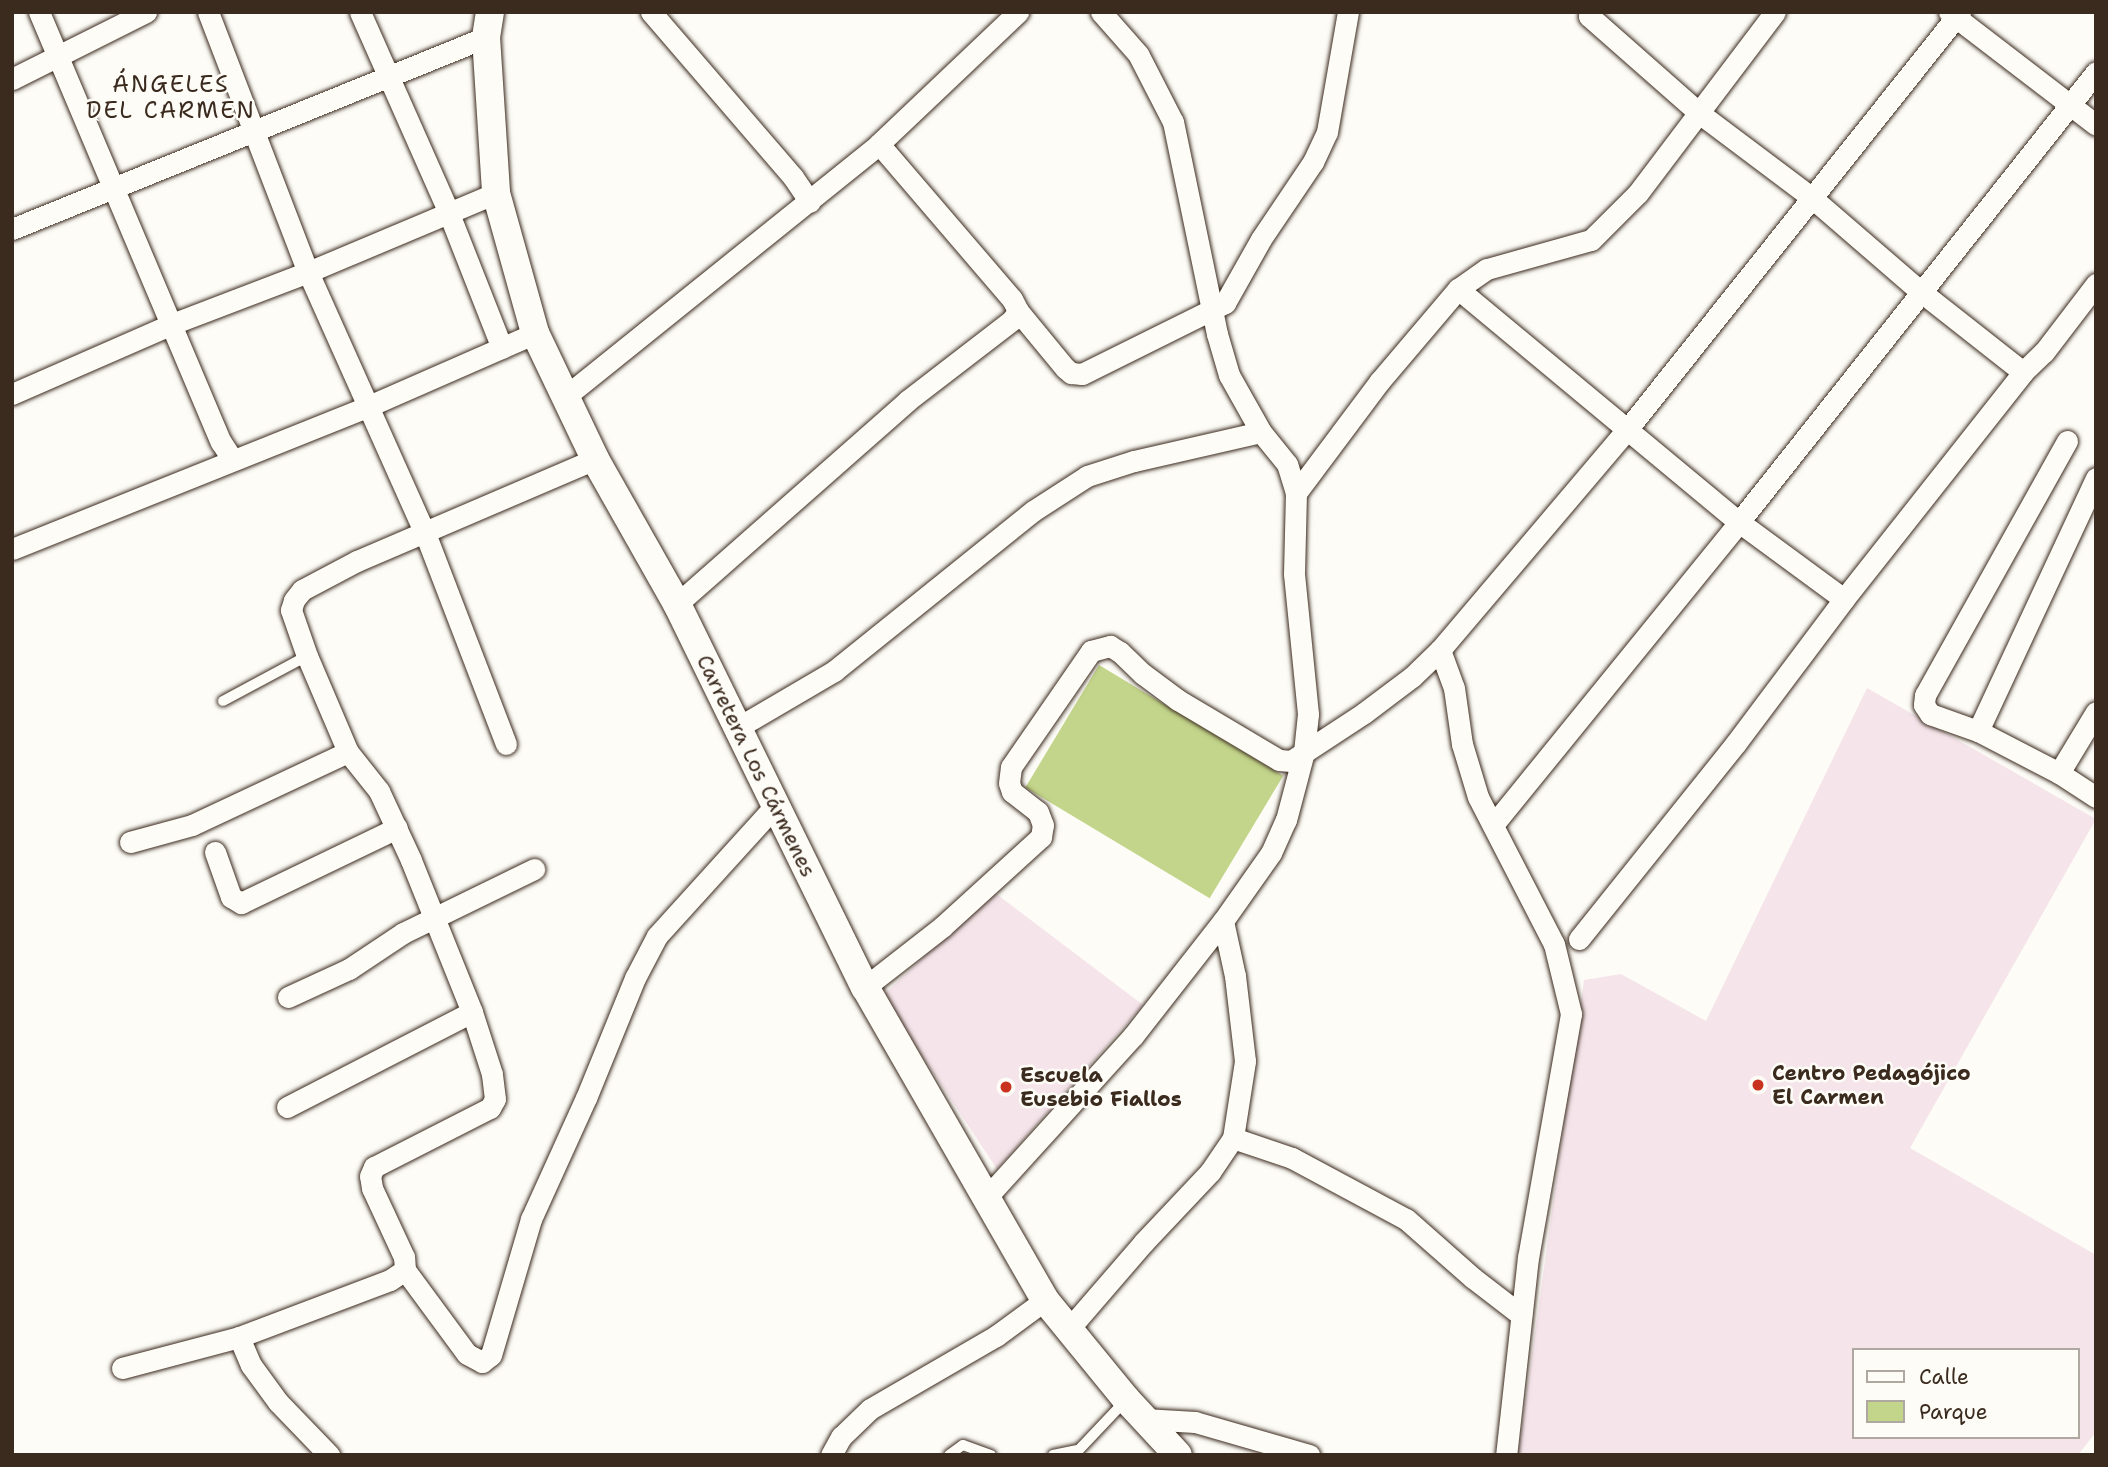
<!DOCTYPE html>
<html>
<head>
<meta charset="utf-8">
<style>
  body { margin:0 }
  #map { position:relative; width:2108px; height:1467px; overflow:hidden; background:#fdfcf7; font-family:"Shantell Sans",sans-serif }
  div>[style] { position:absolute }
  [style*='--x'] { left:calc(var(--x)*1px); top:calc(var(--y)*1px); width:calc(var(--w)*1px); rotate:calc(var(--a)*1deg) }
  .built>* { inset:0; background:#f5e5eb }
  .green>* { inset:0; background:#c3d58a; transform-origin:0 0 }
  .roads { filter:drop-shadow(0 0 2px #3b2a1e) drop-shadow(0 0 2px #3b2a1e) }
  .lane>* { height:10px; margin:-5px; padding:0 5px; transform-origin:5px; border-radius:5px; background:#fdfcf7 }
  .street>* { height:21px; margin:-10.5px; padding:0 10.5px; transform-origin:10.5px; border-radius:10.5px; background:#fdfcf7 }
  .secondary>* { height:28px; margin:-14px; padding:0 14px; transform-origin:14px; border-radius:14px; background:#fdfcf7 }
  .dots>* { width:19px; height:19px; translate:-50% -50%; box-sizing:border-box; border:4px solid #fdfcf7; border-radius:50% }
  span { translate:-50% -50%; white-space:nowrap; text-align:center; line-height:1.15; -webkit-text-stroke:5px #fdfcf7; paint-order:stroke }
  .street-label { font-size:21px; color:#3b2a1e }
  .poi-label { font-size:21px; color:#3b2a1e; font-weight:700 }
  .left { translate:0 -50%; text-align:left }
  .neighbourhood-label { font-size:23px; color:#3b2a1e; letter-spacing:2px }
  .frame { position:absolute; inset:0; border:14px solid #3b2a1e; pointer-events:none }
  .legend { position:absolute; left:1852px; top:1348px; width:228px; height:91px; box-sizing:border-box; background:#fdfcf7; border:2px solid #afa8a0; margin:0; padding:9px 12px; list-style:none; font-size:21px; color:#3b2a1e }
  .legend li { display:flex; align-items:center; gap:14px; height:35px }
  .legend b { width:35px; border:2px solid #afa8a0 }
</style>
</head>
<body>
<div id="map">
  <div class="built">
    <i style="clip-path:polygon(evenodd,1867px 688px,2096px 819px,1910px 1148px,2096px 1255px,2096px 1432px,2078px 1455px,1518px 1455px,1584px 980px,1621px 974px,1706px 1021px,1867px 688px,1854px 1350px,2078px 1350px,2078px 1437px,1854px 1437px,1854px 1350px)"></i>
    <i style="clip-path:polygon(994px 892px,1143px 1005px,997px 1169px,882px 996px)"></i>
  </div>
  <div class="green">
    <i style="left:1099px;top:665px;width:215px;height:143px;rotate:31deg"></i>
  </div>
  <div class="roads">
    <div class="lane">
      <i style="--x:223;--y:701;--w:95;--a:-28.2"></i>
      <i style="--x:949;--y:1455;--w:17;--a:-36"></i>
      <i style="--x:963;--y:1445;--w:30;--a:20"></i>
      <i style="--x:1053;--y:1455;--w:25;--a:-12"></i>
      <i style="--x:1074;--y:1455;--w:74;--a:-46.6"></i>
    </div>
    <div class="street">
      <i style="--x:39;--y:12;--w:467;--a:67.1"></i>
      <i style="--x:221;--y:442;--w:20;--a:57"></i>
      <i style="--x:208;--y:12;--w:279;--a:69"></i>
      <i style="--x:308;--y:272;--w:286;--a:65.9"></i>
      <i style="--x:425;--y:533;--w:226;--a:69"></i>
      <i style="--x:360;--y:12;--w:218;--a:66.1"></i>
      <i style="--x:448;--y:211;--w:147;--a:68.5"></i>
      <i style="--x:651;--y:12;--w:218;--a:49.3"></i>
      <i style="--x:793;--y:177;--w:30;--a:56"></i>
      <i style="--x:1592;--y:12;--w:5;--a:127"></i>
      <i style="--x:1589;--y:16;--w:147;--a:41.4"></i>
      <i style="--x:1699;--y:113;--w:140;--a:36.9"></i>
      <i style="--x:1811;--y:197;--w:144;--a:40.8"></i>
      <i style="--x:1920;--y:291;--w:131;--a:38.2"></i>
      <i style="--x:1949;--y:12;--w:185;--a:37.5"></i>
      <i style="--x:12;--y:79;--w:150;--a:-26.6"></i>
      <i style="--x:879;--y:144;--w:204;--a:49.4"></i>
      <i style="--x:1012;--y:299;--w:13;--a:63"></i>
      <i style="--x:1018;--y:311;--w:74;--a:50.5"></i>
      <i style="--x:1065;--y:368;--w:8;--a:40"></i>
      <i style="--x:1071;--y:373;--w:11;--a:5"></i>
      <i style="--x:1082;--y:374;--w:160;--a:-26.4"></i>
      <i style="--x:1225;--y:303;--w:73;--a:-60.6"></i>
      <i style="--x:1261;--y:239;--w:93;--a:-56"></i>
      <i style="--x:1313;--y:162;--w:33;--a:-65"></i>
      <i style="--x:1327;--y:132;--w:122;--a:-80.1"></i>
      <i style="--x:12;--y:229;--w:511;--a:-22.05"></i>
      <i style="--x:1458;--y:289;--w:365;--a:39.7"></i>
      <i style="--x:1739;--y:522;--w:130;--a:36.3"></i>
      <i style="--x:12;--y:394;--w:175;--a:-23.6"></i>
      <i style="--x:172;--y:324;--w:146;--a:-20.9"></i>
      <i style="--x:308;--y:272;--w:204;--a:-22.8"></i>
      <i style="--x:566;--y:396;--w:402;--a:-38.8"></i>
      <i style="--x:879;--y:144;--w:192;--a:-43.5"></i>
      <i style="--x:2067;--y:441;--w:291;--a:119.2"></i>
      <i style="--x:1925;--y:695;--w:10;--a:96"></i>
      <i style="--x:1924;--y:705;--w:11;--a:56"></i>
      <i style="--x:1930;--y:714;--w:51;--a:19.5"></i>
      <i style="--x:1978;--y:731;--w:91;--a:27.4"></i>
      <i style="--x:2059;--y:773;--w:44;--a:33"></i>
      <i style="--x:1296;--y:493;--w:139;--a:-53.2"></i>
      <i style="--x:1379;--y:382;--w:122;--a:-49.7"></i>
      <i style="--x:1458;--y:289;--w:35;--a:-35"></i>
      <i style="--x:1487;--y:269;--w:108;--a:-15.6"></i>
      <i style="--x:1591;--y:240;--w:66;--a:-45"></i>
      <i style="--x:1638;--y:193;--w:227;--a:-52.9"></i>
      <i style="--x:12;--y:549;--w:385;--a:-21.8"></i>
      <i style="--x:369;--y:406;--w:181;--a:-23.7"></i>
      <i style="--x:677;--y:604;--w:307;--a:-41.4"></i>
      <i style="--x:907;--y:401;--w:133;--a:-37.6"></i>
      <i style="--x:1012;--y:320;--w:11;--a:-56"></i>
      <i style="--x:1440;--y:650;--w:40;--a:69.8"></i>
      <i style="--x:1454;--y:688;--w:57;--a:81.9"></i>
      <i style="--x:1462;--y:744;--w:55;--a:73.2"></i>
      <i style="--x:1478;--y:797;--w:165;--a:62.7"></i>
      <i style="--x:1554;--y:944;--w:72;--a:76.3"></i>
      <i style="--x:1571;--y:1014;--w:247;--a:100"></i>
      <i style="--x:1528;--y:1257;--w:199;--a:96.3"></i>
      <i style="--x:737;--y:728;--w:113;--a:-30.4"></i>
      <i style="--x:834;--y:671;--w:255;--a:-38.8"></i>
      <i style="--x:1033;--y:511;--w:64;--a:-32.9"></i>
      <i style="--x:1087;--y:476;--w:49;--a:-17.7"></i>
      <i style="--x:1134;--y:461;--w:130;--a:-12.9"></i>
      <i style="--x:1978;--y:731;--w:279;--a:-65"></i>
      <i style="--x:2059;--y:773;--w:71;--a:-58.8"></i>
      <i style="--x:1493;--y:825;--w:390;--a:-50.9"></i>
      <i style="--x:1739;--y:522;--w:574;--a:-51.57"></i>
      <i style="--x:130;--y:842;--w:64;--a:-15.3"></i>
      <i style="--x:192;--y:825;--w:172;--a:-25.1"></i>
      <i style="--x:215;--y:852;--w:48;--a:70.4"></i>
      <i style="--x:231;--y:897;--w:12;--a:31"></i>
      <i style="--x:241;--y:903;--w:173;--a:-25.7"></i>
      <i style="--x:1579;--y:939;--w:251;--a:-51.3"></i>
      <i style="--x:1736;--y:743;--w:180;--a:-53.1"></i>
      <i style="--x:1844;--y:599;--w:289;--a:-51.7"></i>
      <i style="--x:2023;--y:372;--w:29;--a:-44"></i>
      <i style="--x:2044;--y:352;--w:86;--a:-52.6"></i>
      <i style="--x:865;--y:987;--w:98;--a:-37.9"></i>
      <i style="--x:942;--y:927;--w:134;--a:-42.3"></i>
      <i style="--x:1041;--y:837;--w:12;--a:-81"></i>
      <i style="--x:1043;--y:825;--w:14;--a:-111"></i>
      <i style="--x:1038;--y:812;--w:33;--a:-142"></i>
      <i style="--x:1012;--y:792;--w:9;--a:-108"></i>
      <i style="--x:1009;--y:783;--w:16;--a:-83"></i>
      <i style="--x:1011;--y:767;--w:141;--a:-55.4"></i>
      <i style="--x:1091;--y:651;--w:20;--a:-15"></i>
      <i style="--x:1110;--y:646;--w:12;--a:31"></i>
      <i style="--x:1120;--y:652;--w:32;--a:44"></i>
      <i style="--x:1143;--y:674;--w:44;--a:36.6"></i>
      <i style="--x:1178;--y:700;--w:117;--a:30.7"></i>
      <i style="--x:1279;--y:760;--w:12;--a:5"></i>
      <i style="--x:1291;--y:761;--w:87;--a:-33.3"></i>
      <i style="--x:1364;--y:713;--w:60;--a:-36.9"></i>
      <i style="--x:1412;--y:677;--w:39;--a:-44"></i>
      <i style="--x:1440;--y:650;--w:287;--a:-49.7"></i>
      <i style="--x:1626;--y:431;--w:536;--a:-51.44"></i>
      <i style="--x:288;--y:997;--w:67;--a:-24.7"></i>
      <i style="--x:349;--y:969;--w:65;--a:-33.7"></i>
      <i style="--x:403;--y:933;--w:146;--a:-26"></i>
      <i style="--x:287;--y:1107;--w:208;--a:-27.2"></i>
      <i style="--x:1233;--y:1138;--w:62;--a:18.7"></i>
      <i style="--x:1292;--y:1158;--w:129;--a:28.2"></i>
      <i style="--x:1406;--y:1219;--w:89;--a:41.4"></i>
      <i style="--x:1473;--y:1278;--w:61;--a:37.6"></i>
      <i style="--x:986;--y:1198;--w:219;--a:-47.8"></i>
      <i style="--x:1133;--y:1036;--w:146;--a:-52"></i>
      <i style="--x:1223;--y:921;--w:83;--a:-54.8"></i>
      <i style="--x:1271;--y:853;--w:36;--a:-66"></i>
      <i style="--x:1286;--y:820;--w:70;--a:-75.2"></i>
      <i style="--x:1304;--y:752;--w:38;--a:-84"></i>
      <i style="--x:1308;--y:714;--w:141;--a:-95.7"></i>
      <i style="--x:1294;--y:574;--w:81;--a:-88.6"></i>
      <i style="--x:1296;--y:493;--w:30;--a:-107"></i>
      <i style="--x:1287;--y:464;--w:41;--a:-129.1"></i>
      <i style="--x:1261;--y:432;--w:65;--a:-119.3"></i>
      <i style="--x:1229;--y:375;--w:43;--a:-106.3"></i>
      <i style="--x:1217;--y:334;--w:217;--a:-101.7"></i>
      <i style="--x:1173;--y:122;--w:76;--a:-117.2"></i>
      <i style="--x:1138;--y:54;--w:56;--a:-131.4"></i>
      <i style="--x:405;--y:1270;--w:13;--a:-94"></i>
      <i style="--x:404;--y:1257;--w:76;--a:-114.9"></i>
      <i style="--x:372;--y:1188;--w:12;--a:-99"></i>
      <i style="--x:370;--y:1176;--w:10;--a:-66"></i>
      <i style="--x:374;--y:1167;--w:130;--a:-27"></i>
      <i style="--x:490;--y:1108;--w:10;--a:-61"></i>
      <i style="--x:495;--y:1099;--w:25;--a:-97"></i>
      <i style="--x:492;--y:1074;--w:65;--a:-107.9"></i>
      <i style="--x:472;--y:1012;--w:164;--a:-111.9"></i>
      <i style="--x:411;--y:860;--w:76;--a:-114.9"></i>
      <i style="--x:379;--y:791;--w:50;--a:-128.5"></i>
      <i style="--x:348;--y:752;--w:104;--a:-113.1"></i>
      <i style="--x:307;--y:656;--w:49;--a:-109.2"></i>
      <i style="--x:291;--y:610;--w:10;--a:-73"></i>
      <i style="--x:294;--y:600;--w:13;--a:-51"></i>
      <i style="--x:302;--y:590;--w:62;--a:-27.8"></i>
      <i style="--x:357;--y:561;--w:259;--a:-23.2"></i>
      <i style="--x:1068;--y:1330;--w:115;--a:-49.2"></i>
      <i style="--x:1143;--y:1243;--w:98;--a:-46.7"></i>
      <i style="--x:1210;--y:1172;--w:41;--a:-55.9"></i>
      <i style="--x:1233;--y:1138;--w:78;--a:-81.1"></i>
      <i style="--x:1245;--y:1061;--w:86;--a:-96.7"></i>
      <i style="--x:1235;--y:976;--w:56;--a:-102.3"></i>
      <i style="--x:239;--y:1337;--w:30;--a:67"></i>
      <i style="--x:251;--y:1365;--w:46;--a:53.9"></i>
      <i style="--x:278;--y:1402;--w:74;--a:46.1"></i>
      <i style="--x:122;--y:1368;--w:121;--a:-14.8"></i>
      <i style="--x:239;--y:1337;--w:161;--a:-20.7"></i>
      <i style="--x:390;--y:1280;--w:18;--a:-34"></i>
      <i style="--x:405;--y:1270;--w:104;--a:53.6"></i>
      <i style="--x:467;--y:1354;--w:17;--a:28"></i>
      <i style="--x:482;--y:1362;--w:11;--a:-38"></i>
      <i style="--x:491;--y:1355;--w:142;--a:-73.6"></i>
      <i style="--x:531;--y:1219;--w:133;--a:-65.6"></i>
      <i style="--x:586;--y:1098;--w:130;--a:-67.8"></i>
      <i style="--x:635;--y:978;--w:47;--a:-62.4"></i>
      <i style="--x:657;--y:936;--w:176;--a:-47.8"></i>
      <i style="--x:1144;--y:1419;--w:51;--a:3.4"></i>
      <i style="--x:1195;--y:1422;--w:119;--a:16.1"></i>
      <i style="--x:831;--y:1455;--w:21;--a:-61"></i>
      <i style="--x:841;--y:1437;--w:40;--a:-44"></i>
      <i style="--x:870;--y:1409;--w:146;--a:-30.1"></i>
      <i style="--x:996;--y:1336;--w:61;--a:-36.3"></i>
    </div>
    <div class="secondary">
      <i style="--x:490;--y:12;--w:25;--a:99"></i>
      <i style="--x:486;--y:37;--w:156;--a:86.3"></i>
      <i style="--x:496;--y:193;--w:145;--a:74.4"></i>
      <i style="--x:535;--y:333;--w:140;--a:64.5"></i>
      <i style="--x:595;--y:459;--w:167;--a:60.5"></i>
      <i style="--x:677;--y:604;--w:427;--a:63.9"></i>
      <i style="--x:865;--y:987;--w:361;--a:60.1"></i>
      <i style="--x:1045;--y:1300;--w:128;--a:50.7"></i>
      <i style="--x:1126;--y:1399;--w:76;--a:47.1"></i>
    </div>
  </div>
  <div class="dots">
    <i style="left:1758px;top:1085px;background:#c8321e"></i>
    <i style="left:1006px;top:1087px;background:#c8321e"></i>
  </div>
  <div class="street-label">
    <span style="left:756px;top:766px;rotate:64deg">Carretera Los Cármenes</span>
  </div>
  <div class="poi-label">
    <span class="left" style="left:1772px;top:1085px">Centro Pedagójico<br>El Carmen</span>
    <span class="left" style="left:1020px;top:1087px">Escuela<br>Eusebio Fiallos</span>
  </div>
  <div class="neighbourhood-label">
    <span style="left:171px;top:97px">ÁNGELES<br>DEL CARMEN</span>
  </div>
  <div class="frame"></div>
  <ul class="legend">
  <li><b style="height:9px;background:#fdfcf7"></b>Calle</li>
  <li><b style="height:19px;background:#c3d58a"></b>Parque</li>
  </ul>
</div>
</body>
</html>
